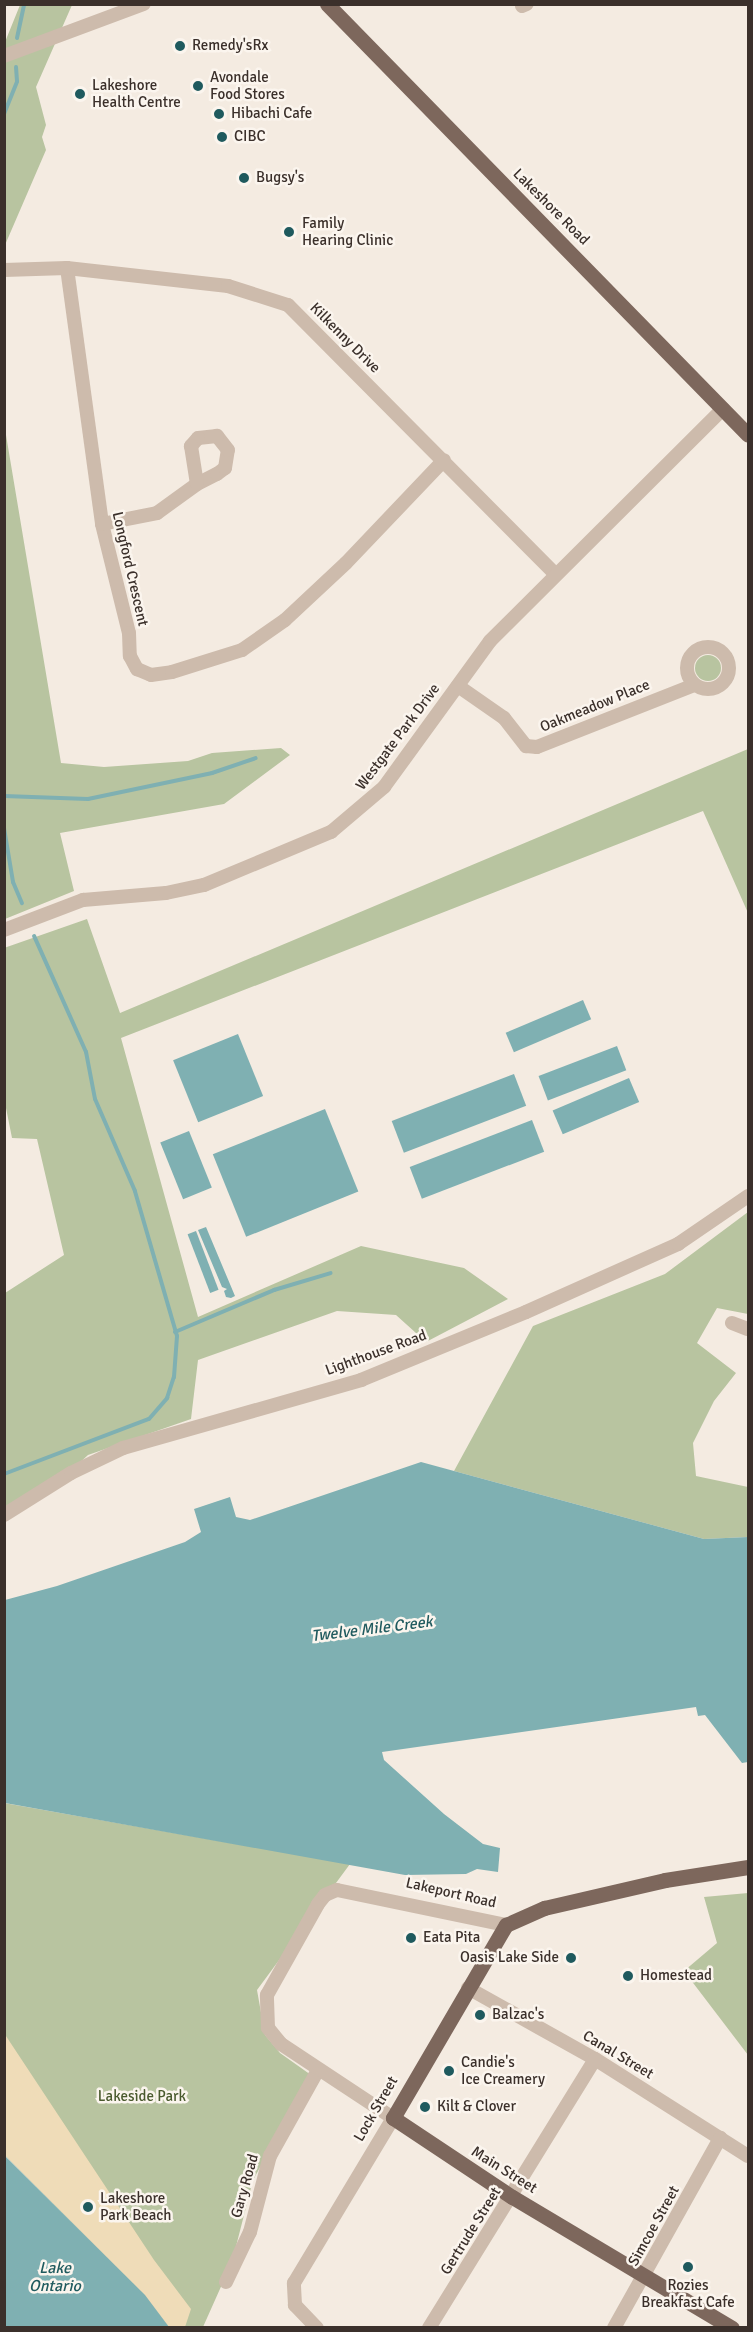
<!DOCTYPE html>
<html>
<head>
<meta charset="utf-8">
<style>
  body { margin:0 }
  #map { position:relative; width:753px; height:2332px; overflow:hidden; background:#f4ebe1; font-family:Signika,sans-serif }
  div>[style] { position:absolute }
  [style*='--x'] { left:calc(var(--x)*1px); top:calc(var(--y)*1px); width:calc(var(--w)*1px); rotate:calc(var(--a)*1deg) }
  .green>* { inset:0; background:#b8c4a0 }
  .round { border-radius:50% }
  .sand>* { inset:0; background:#efdcb8 }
  .water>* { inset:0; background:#7fb0b2; transform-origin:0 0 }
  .stream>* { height:4px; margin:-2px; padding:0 2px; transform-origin:2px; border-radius:2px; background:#7fb0b2 }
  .minor>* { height:14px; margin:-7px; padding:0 7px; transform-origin:7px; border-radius:7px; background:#cdbbac }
  .minor>.ring { margin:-7px; padding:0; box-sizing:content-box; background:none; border:14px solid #cdbbac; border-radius:50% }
  .major>* { height:15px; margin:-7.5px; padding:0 7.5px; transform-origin:7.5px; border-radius:7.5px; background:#7d675c }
  .dots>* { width:16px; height:16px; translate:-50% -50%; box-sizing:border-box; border:3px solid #fbf5ee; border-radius:50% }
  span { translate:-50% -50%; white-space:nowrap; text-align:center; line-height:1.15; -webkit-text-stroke:5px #fbf5ee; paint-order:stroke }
  .poi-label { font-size:15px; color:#3b302b }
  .left { translate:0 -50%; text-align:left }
  .right { translate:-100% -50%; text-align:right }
  .street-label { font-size:15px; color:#3b302b }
  .park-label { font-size:15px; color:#4a5a2e }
  .water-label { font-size:16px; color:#1f5a5e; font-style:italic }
  .frame { position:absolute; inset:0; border:6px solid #3b302b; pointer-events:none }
</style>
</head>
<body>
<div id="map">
  <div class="green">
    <i style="clip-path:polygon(20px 5px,72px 5px,36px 87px,46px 125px,42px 137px,46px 150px,5px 245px,5px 42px)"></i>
    <i style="clip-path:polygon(4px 423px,61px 763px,104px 767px,188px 761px,212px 753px,281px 748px,290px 755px,224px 804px,60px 833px,74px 891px,5px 919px)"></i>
    <i class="round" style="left:695px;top:655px;width:26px;height:26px"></i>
    <i style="clip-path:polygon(748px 749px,748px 913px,703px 811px,121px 1038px,198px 1317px,361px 1246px,464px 1268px,508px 1299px,426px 1342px,396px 1315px,337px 1311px,198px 1360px,191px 1419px,88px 1455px,61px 1480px,5px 1509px,5px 1293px,64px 1255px,37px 1139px,12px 1138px,4px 1098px,4px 948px,87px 919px,120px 1013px)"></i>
    <i style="clip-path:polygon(748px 1212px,748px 1314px,717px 1308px,697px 1343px,736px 1373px,714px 1401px,693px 1443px,696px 1476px,748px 1487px,748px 1537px,704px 1539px,454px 1471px,533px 1326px,665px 1274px)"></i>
    <i style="clip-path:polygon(4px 1803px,350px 1864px,257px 1990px,265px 2035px,280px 2053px,311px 2075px,253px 2180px,232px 2262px,203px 2327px,169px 2327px,144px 2295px,5px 2155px)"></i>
    <i style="clip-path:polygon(748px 1893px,748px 2055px,684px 1971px,717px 1943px,704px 1897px)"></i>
  </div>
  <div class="sand">
    <i style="clip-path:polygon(4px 2033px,154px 2260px,191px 2309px,185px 2327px,169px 2327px,144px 2295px,5px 2155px)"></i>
  </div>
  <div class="water">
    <i style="left:583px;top:1000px;width:21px;height:84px;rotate:67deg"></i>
    <i style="left:238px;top:1034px;width:67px;height:70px;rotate:68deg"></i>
    <i style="left:617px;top:1046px;width:26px;height:84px;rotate:69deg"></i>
    <i style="left:514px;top:1074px;width:34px;height:131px;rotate:69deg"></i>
    <i style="left:629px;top:1078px;width:26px;height:83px;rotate:67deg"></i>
    <i style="left:325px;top:1109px;width:89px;height:121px;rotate:68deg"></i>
    <i style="left:532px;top:1120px;width:34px;height:131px;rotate:69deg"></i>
    <i style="left:189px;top:1131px;width:61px;height:31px;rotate:68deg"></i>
    <i style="clip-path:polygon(206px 1227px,235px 1296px,231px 1298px,226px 1297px,224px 1291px,227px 1289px,222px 1287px,198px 1230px)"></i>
    <i style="left:196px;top:1231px;width:63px;height:9px;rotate:69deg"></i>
    <i style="clip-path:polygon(421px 1462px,704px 1539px,748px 1537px,748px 1762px,742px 1763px,705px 1715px,698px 1716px,696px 1707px,382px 1752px,384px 1760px,444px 1814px,483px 1844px,500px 1848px,498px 1872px,477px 1869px,466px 1874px,405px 1875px,5px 1803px,5px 1600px,57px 1586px,185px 1542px,201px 1532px,194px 1509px,230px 1497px,236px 1517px,250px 1520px)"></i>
    <i style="clip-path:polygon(4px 2155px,145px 2295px,169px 2327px,5px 2327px)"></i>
  </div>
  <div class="stream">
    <i style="--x:17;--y:38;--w:35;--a:-78"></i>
    <i style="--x:4;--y:114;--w:35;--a:-68"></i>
    <i style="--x:17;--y:81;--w:14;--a:-94"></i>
    <i style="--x:4;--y:796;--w:84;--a:2"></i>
    <i style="--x:88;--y:799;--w:127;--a:-11.8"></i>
    <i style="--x:212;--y:773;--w:46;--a:-18.8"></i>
    <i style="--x:4;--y:828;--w:55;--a:80.5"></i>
    <i style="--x:13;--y:882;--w:23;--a:67"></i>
    <i style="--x:175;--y:1332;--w:108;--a:-23"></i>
    <i style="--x:274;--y:1290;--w:59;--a:-16.6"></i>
    <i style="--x:4;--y:1474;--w:155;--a:-20.8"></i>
    <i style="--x:149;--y:1419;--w:28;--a:-49"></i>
    <i style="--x:167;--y:1398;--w:22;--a:-72"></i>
    <i style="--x:174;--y:1377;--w:41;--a:-85.8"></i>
    <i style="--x:177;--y:1336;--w:151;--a:-106.2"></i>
    <i style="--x:135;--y:1191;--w:100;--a:-113.5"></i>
    <i style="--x:95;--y:1099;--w:48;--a:-100.8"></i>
    <i style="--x:86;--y:1052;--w:127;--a:-114.1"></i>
  </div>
  <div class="minor">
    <i style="--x:522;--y:6;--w:5;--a:-22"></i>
    <i style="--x:4;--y:56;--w:149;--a:-20.4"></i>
    <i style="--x:67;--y:268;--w:258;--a:82.2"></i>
    <i style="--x:102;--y:524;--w:112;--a:76.1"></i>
    <i style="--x:129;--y:633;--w:23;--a:88"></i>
    <i style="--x:130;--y:656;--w:15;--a:62"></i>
    <i style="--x:137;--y:669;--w:15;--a:23"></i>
    <i style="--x:151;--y:675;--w:21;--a:-8"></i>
    <i style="--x:172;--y:672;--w:73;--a:-17.4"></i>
    <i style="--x:242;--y:650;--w:52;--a:-34.9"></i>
    <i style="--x:285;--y:620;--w:83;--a:-43.1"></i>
    <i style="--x:346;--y:563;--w:142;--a:-46.4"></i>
    <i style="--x:4;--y:270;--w:63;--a:-1.8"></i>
    <i style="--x:67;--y:268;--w:162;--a:6.4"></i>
    <i style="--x:228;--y:286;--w:63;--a:17.6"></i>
    <i style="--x:288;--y:305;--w:379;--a:45.2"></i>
    <i style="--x:102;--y:524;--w:56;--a:-11.3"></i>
    <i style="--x:157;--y:513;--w:49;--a:-35.9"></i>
    <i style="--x:197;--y:484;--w:22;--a:-27"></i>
    <i style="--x:217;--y:474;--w:10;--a:-37"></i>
    <i style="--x:225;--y:468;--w:18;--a:-81"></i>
    <i style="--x:228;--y:450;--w:18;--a:-128"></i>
    <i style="--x:217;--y:436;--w:19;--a:174"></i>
    <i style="--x:198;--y:438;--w:11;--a:131"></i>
    <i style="--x:191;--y:446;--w:38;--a:81"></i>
    <i class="ring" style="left:687px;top:647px;width:28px;height:28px"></i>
    <i style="--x:458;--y:686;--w:56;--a:34.8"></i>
    <i style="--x:504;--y:718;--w:36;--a:52"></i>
    <i style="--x:526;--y:746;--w:11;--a:5"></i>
    <i style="--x:537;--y:747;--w:169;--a:-21.5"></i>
    <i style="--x:4;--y:930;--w:85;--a:-20.8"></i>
    <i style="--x:83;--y:900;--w:83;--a:-4.8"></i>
    <i style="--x:166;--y:893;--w:39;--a:-12"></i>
    <i style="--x:204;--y:885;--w:138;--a:-22.7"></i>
    <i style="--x:331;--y:832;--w:70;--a:-40.3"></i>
    <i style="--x:384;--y:787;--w:180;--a:-54"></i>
    <i style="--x:490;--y:641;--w:329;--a:-44.9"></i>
    <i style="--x:732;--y:1323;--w:17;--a:21"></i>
    <i style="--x:4;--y:1515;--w:79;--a:-32.1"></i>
    <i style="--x:71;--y:1473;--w:58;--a:-25.7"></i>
    <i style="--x:123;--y:1448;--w:248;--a:-15.9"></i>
    <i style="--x:361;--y:1380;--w:178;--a:-22.4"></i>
    <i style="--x:526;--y:1312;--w:167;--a:-24.1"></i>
    <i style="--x:678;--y:1244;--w:85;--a:-34.4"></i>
    <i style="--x:468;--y:1988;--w:145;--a:29.2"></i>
    <i style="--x:595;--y:2059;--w:181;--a:32.4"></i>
    <i style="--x:226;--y:2282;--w:55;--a:-64.4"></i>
    <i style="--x:250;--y:2232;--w:79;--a:-75.3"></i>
    <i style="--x:270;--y:2156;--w:98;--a:-60.8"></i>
    <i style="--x:317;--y:2328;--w:32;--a:-134"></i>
    <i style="--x:295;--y:2305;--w:22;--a:-93"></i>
    <i style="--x:294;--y:2283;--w:192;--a:-59"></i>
    <i style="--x:393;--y:2118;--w:134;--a:-146.5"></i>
    <i style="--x:281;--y:2044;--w:21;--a:-129"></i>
    <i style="--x:268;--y:2028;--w:33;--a:-92"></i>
    <i style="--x:267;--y:1995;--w:104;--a:-60.7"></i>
    <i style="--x:318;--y:1904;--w:11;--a:-52"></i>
    <i style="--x:325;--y:1895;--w:13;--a:-23"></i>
    <i style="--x:337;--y:1890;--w:173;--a:11.7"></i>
    <i style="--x:429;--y:2328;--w:316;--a:-58.3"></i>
    <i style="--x:614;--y:2328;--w:218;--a:-60.8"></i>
  </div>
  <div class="major">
    <i style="--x:327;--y:4;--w:602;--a:45.67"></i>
    <i style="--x:732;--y:2328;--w:256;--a:-149.2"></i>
    <i style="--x:512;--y:2197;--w:143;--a:-146.4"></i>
    <i style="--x:393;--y:2118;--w:224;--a:-59.7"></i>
    <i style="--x:506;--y:1925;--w:42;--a:-24.1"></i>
    <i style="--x:544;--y:1908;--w:124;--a:-13"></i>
    <i style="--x:665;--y:1880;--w:84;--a:-8.9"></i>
  </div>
  <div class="dots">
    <i style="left:180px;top:46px;background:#1f5a5e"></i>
    <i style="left:198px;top:86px;background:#1f5a5e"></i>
    <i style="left:80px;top:94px;background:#1f5a5e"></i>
    <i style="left:219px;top:114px;background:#1f5a5e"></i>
    <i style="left:222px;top:137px;background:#1f5a5e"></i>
    <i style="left:244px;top:178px;background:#1f5a5e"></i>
    <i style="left:289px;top:232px;background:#1f5a5e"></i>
    <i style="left:411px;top:1938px;background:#1f5a5e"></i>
    <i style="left:571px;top:1958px;background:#1f5a5e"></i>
    <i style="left:628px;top:1976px;background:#1f5a5e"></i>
    <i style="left:480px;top:2015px;background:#1f5a5e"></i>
    <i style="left:449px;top:2071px;background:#1f5a5e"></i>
    <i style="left:425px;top:2107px;background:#1f5a5e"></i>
    <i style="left:88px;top:2207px;background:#1f5a5e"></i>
    <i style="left:688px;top:2267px;background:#1f5a5e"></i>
  </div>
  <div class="poi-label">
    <span class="left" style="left:192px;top:46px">Remedy'sRx</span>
    <span class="left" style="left:210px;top:86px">Avondale<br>Food Stores</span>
    <span class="left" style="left:92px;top:94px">Lakeshore<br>Health Centre</span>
    <span class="left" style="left:231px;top:114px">Hibachi Cafe</span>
    <span class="left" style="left:234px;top:137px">CIBC</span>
    <span class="left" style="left:256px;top:178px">Bugsy's</span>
    <span class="left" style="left:302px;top:232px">Family<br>Hearing Clinic</span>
    <span class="left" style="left:423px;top:1938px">Eata Pita</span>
    <span class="right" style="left:559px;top:1958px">Oasis Lake Side</span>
    <span class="left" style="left:640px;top:1976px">Homestead</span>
    <span class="left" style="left:492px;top:2015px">Balzac's</span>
    <span class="left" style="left:461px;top:2071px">Candie's<br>Ice Creamery</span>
    <span class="left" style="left:437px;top:2107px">Kilt &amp; Clover</span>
    <span class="left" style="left:100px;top:2207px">Lakeshore<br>Park Beach</span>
    <span style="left:688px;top:2294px">Rozies<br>Breakfast Cafe</span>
  </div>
  <div class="street-label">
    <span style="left:551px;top:207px;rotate:45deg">Lakeshore Road</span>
    <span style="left:345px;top:338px;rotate:45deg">Kilkenny Drive</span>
    <span style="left:130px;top:569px;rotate:77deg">Longford Crescent</span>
    <span style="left:595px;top:706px;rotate:-22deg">Oakmeadow Place</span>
    <span style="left:398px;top:737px;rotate:-53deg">Westgate Park Drive</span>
    <span style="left:376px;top:1353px;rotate:-20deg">Lighthouse Road</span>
    <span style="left:451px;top:1893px;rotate:13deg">Lakeport Road</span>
    <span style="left:618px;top:2055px;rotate:31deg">Canal Street</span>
    <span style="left:376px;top:2109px;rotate:-60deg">Lock Street</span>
    <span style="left:504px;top:2170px;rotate:32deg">Main Street</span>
    <span style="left:245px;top:2186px;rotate:-74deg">Gary Road</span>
    <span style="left:654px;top:2226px;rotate:-61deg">Simcoe Street</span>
    <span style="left:471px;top:2231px;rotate:-58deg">Gertrude Street</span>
  </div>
  <div class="park-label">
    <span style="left:142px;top:2097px">Lakeside Park</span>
  </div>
  <div class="water-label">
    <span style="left:372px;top:1629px;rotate:-7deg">Twelve Mile Creek</span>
    <span style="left:55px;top:2277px">Lake<br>Ontario</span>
  </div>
  <div class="frame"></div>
</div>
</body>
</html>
